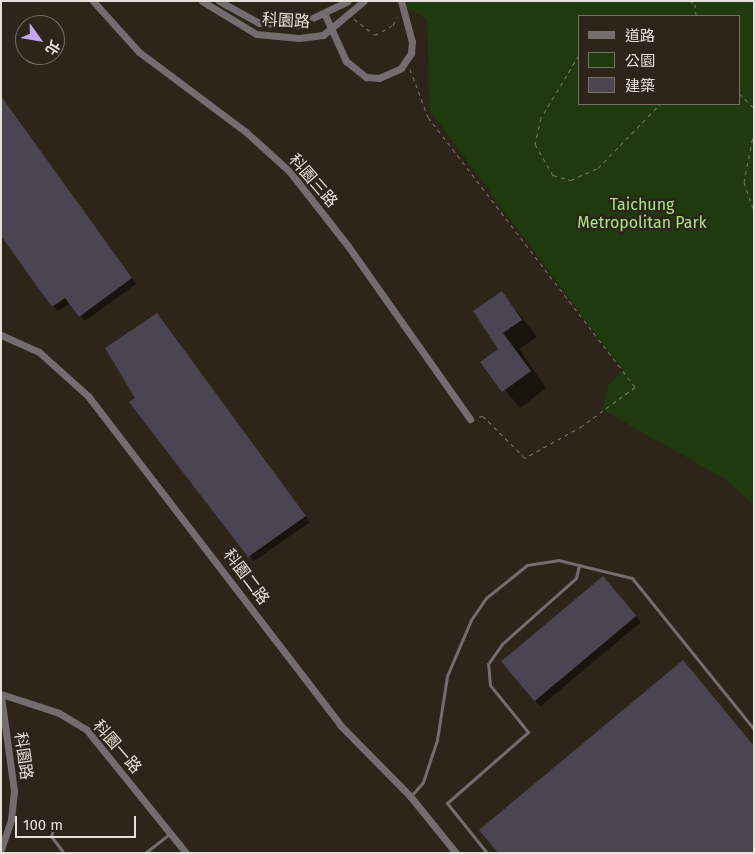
<!DOCTYPE html>
<html>
<head>
<meta charset="utf-8">
<style>
  body { margin:0 }
  #map { position:relative; width:755px; height:854px; overflow:hidden; background:#2d241a; font-family:"Fira Sans","Noto Sans TC",sans-serif }
  div>[style] { position:absolute }
  [style*='--x'] { left:calc(var(--x)*1px); top:calc(var(--y)*1px); width:calc(var(--w)*1px); rotate:calc(var(--a)*1deg) }
  .green>* { inset:0; background:#203a0f }
  .shadow>* { inset:0; background:#0007; transform-origin:0 0 }
  .building>* { inset:0; background:#4a4551; transform-origin:0 0 }
  .path>* { height:1px; margin-top:-0.5px; transform-origin:0; background:repeating-linear-gradient(90deg,#7b736b 0 4px,transparent 0 8px) }
  .lane>* { height:3px; margin:-1.5px; padding:0 1.5px; transform-origin:1.5px; border-radius:1.5px; background:#746d6f }
  .street>* { height:7px; margin:-3.5px; padding:0 3.5px; transform-origin:3.5px; border-radius:3.5px; background:#746d6f }
  span { translate:-50% -50%; white-space:nowrap; text-align:center; line-height:1.15; -webkit-text-stroke:4.5px #2d241a; paint-order:stroke }
  .street-label { font-size:16px; color:#e7e1db }
  .park-label { font-size:16px; color:#a9e488 }
  .frame { position:absolute; inset:0; border:2px solid #e7e1db; pointer-events:none }
  .legend { position:absolute; left:578px; top:15px; width:162px; height:90px; box-sizing:border-box; background:#2d241a; border:1px solid #777067; margin:0; padding:6px 9px; list-style:none; font-size:15px; color:#e7e1db }
  .legend li { display:flex; align-items:center; gap:10px; height:25px }
  .legend b { width:25px; border:1px solid #777067 }
  .north { position:absolute; left:15px; top:15px; width:50px; height:50px; box-sizing:border-box; background:#2d241a; border:1px solid #777067; border-radius:50%; rotate:122deg; font-size:14px; font-weight:700; line-height:20px; text-align:center; color:#e7e1db }
  .north::after { content:''; display:block; margin:auto; width:18px; height:22px; background:#c5a7f1; clip-path:polygon(50% 0,100% 100%,50% 72%,0 100%) }
  .scale { position:absolute; left:15px; top:816px; width:121px; height:22px; box-sizing:border-box; border:2px solid #e7e1db; border-top:0; padding-left:6px; font-size:15px; line-height:18px; white-space:nowrap; color:#e7e1db; -webkit-text-stroke:4px #2d241a; paint-order:stroke }
</style>
</head>
<body>
<div id="map">
  <div class="green">
    <i style="clip-path:polygon(evenodd,407px 1px,754px 1px,754px 505px,725px 479px,603px 410px,608px 386px,623px 371px,430px 111px,427px 19px,406px 8px,407px 1px,579px 16px,739px 16px,739px 104px,579px 104px,579px 16px)"></i>
  </div>
  <div class="shadow">
    <i style="clip-path:polygon(1px 96px,136px 284px,85px 321px,71px 303px,58px 311px,53px 306px,1px 234px)"></i>
    <i style="clip-path:polygon(502px 293px,537px 337px,519px 349px,546px 388px,520px 408px,482px 362px,500px 349px)"></i>
    <i style="clip-path:polygon(162px 320px,310px 522px,254px 561px,136px 398px)"></i>
    <i style="left:608px;top:583px;width:51px;height:131px;rotate:50deg"></i>
  </div>
  <div class="building">
    <i style="clip-path:polygon(1px 96px,132px 278px,79px 317px,65px 298px,52px 307px,1px 236px)"></i>
    <i style="clip-path:polygon(502px 291px,522px 320px,503px 333px,531px 371px,502px 392px,480px 362px,498px 349px,473px 311px)"></i>
    <i style="clip-path:polygon(157px 313px,306px 516px,248px 557px,129px 402px,135px 398px,105px 348px)"></i>
    <i style="left:603px;top:576px;width:52px;height:133px;rotate:50deg"></i>
    <i style="clip-path:polygon(683px 660px,754px 746px,754px 853px,498px 853px,479px 830px)"></i>
  </div>
  <div class="path">
    <i style="--x:690;--y:1;--w:6;--a:31"></i>
    <i style="--x:695;--y:4;--w:12;--a:85"></i>
    <i style="--x:354;--y:19;--w:26;--a:37"></i>
    <i style="--x:375;--y:35;--w:21;--a:-29"></i>
    <i style="--x:393;--y:25;--w:9;--a:-63"></i>
    <i style="--x:579;--y:55;--w:74;--a:121.1"></i>
    <i style="--x:541;--y:118;--w:27;--a:103"></i>
    <i style="--x:535;--y:144;--w:36;--a:60"></i>
    <i style="--x:553;--y:175;--w:19;--a:16"></i>
    <i style="--x:571;--y:180;--w:30;--a:-24"></i>
    <i style="--x:598;--y:168;--w:89;--a:-45.9"></i>
    <i style="--x:410;--y:69;--w:51;--a:69.4"></i>
    <i style="--x:428;--y:117;--w:340;--a:52.5"></i>
    <i style="--x:635;--y:387;--w:66;--a:143.7"></i>
    <i style="--x:582;--y:426;--w:65;--a:150.7"></i>
    <i style="--x:525;--y:458;--w:59;--a:-135"></i>
    <i style="--x:483;--y:416;--w:6;--a:171"></i>
    <i style="--x:739;--y:93;--w:21;--a:45"></i>
    <i style="--x:754;--y:131;--w:52;--a:101.1"></i>
    <i style="--x:744;--y:182;--w:31;--a:71"></i>
  </div>
  <div class="lane">
    <i style="--x:411;--y:796;--w:18;--a:-49"></i>
    <i style="--x:423;--y:782;--w:44;--a:-71.6"></i>
    <i style="--x:437;--y:740;--w:65;--a:-81.1"></i>
    <i style="--x:447;--y:676;--w:61;--a:-66.8"></i>
    <i style="--x:471;--y:620;--w:27;--a:-56"></i>
    <i style="--x:486;--y:598;--w:53;--a:-38.8"></i>
    <i style="--x:527;--y:565;--w:31;--a:-9"></i>
    <i style="--x:558;--y:560;--w:76;--a:13.7"></i>
    <i style="--x:632;--y:578;--w:194;--a:51.1"></i>
    <i style="--x:55;--y:825;--w:12;--a:110"></i>
    <i style="--x:51;--y:836;--w:21;--a:53"></i>
    <i style="--x:145;--y:853;--w:29;--a:-38"></i>
    <i style="--x:487;--y:853;--w:64;--a:-128.7"></i>
    <i style="--x:447;--y:803;--w:108;--a:-41.2"></i>
    <i style="--x:528;--y:732;--w:60;--a:-129"></i>
    <i style="--x:490;--y:685;--w:21;--a:-95"></i>
    <i style="--x:488;--y:664;--w:24;--a:-55"></i>
    <i style="--x:502;--y:644;--w:99;--a:-41.7"></i>
    <i style="--x:576;--y:578;--w:13;--a:-77"></i>
  </div>
  <div class="street">
    <i style="--x:93;--y:1;--w:69;--a:48"></i>
    <i style="--x:139;--y:52;--w:134;--a:36.8"></i>
    <i style="--x:246;--y:132;--w:59;--a:42.3"></i>
    <i style="--x:290;--y:172;--w:94;--a:51.9"></i>
    <i style="--x:348;--y:246;--w:212;--a:54.8"></i>
    <i style="--x:202;--y:1;--w:63;--a:31.4"></i>
    <i style="--x:256;--y:34;--w:43;--a:5.3"></i>
    <i style="--x:299;--y:38;--w:24;--a:-7"></i>
    <i style="--x:323;--y:35;--w:53;--a:-39.7"></i>
    <i style="--x:219;--y:1;--w:46;--a:28.8"></i>
    <i style="--x:259;--y:23;--w:39;--a:3"></i>
    <i style="--x:298;--y:25;--w:55;--a:-25.6"></i>
    <i style="--x:325;--y:15;--w:51;--a:65.5"></i>
    <i style="--x:346;--y:61;--w:26;--a:39"></i>
    <i style="--x:366;--y:77;--w:13;--a:4"></i>
    <i style="--x:379;--y:78;--w:24;--a:-24"></i>
    <i style="--x:401;--y:68;--w:18;--a:-56"></i>
    <i style="--x:411;--y:53;--w:11;--a:-85"></i>
    <i style="--x:412;--y:42;--w:42;--a:-105"></i>
    <i style="--x:1;--y:335;--w:42;--a:24.1"></i>
    <i style="--x:39;--y:352;--w:66;--a:41.9"></i>
    <i style="--x:88;--y:396;--w:414;--a:52.5"></i>
    <i style="--x:340;--y:725;--w:100;--a:45.4"></i>
    <i style="--x:410;--y:796;--w:73;--a:51.1"></i>
    <i style="--x:1;--y:694;--w:61;--a:18.1"></i>
    <i style="--x:59;--y:713;--w:31;--a:31"></i>
    <i style="--x:86;--y:729;--w:159;--a:51.1"></i>
    <i style="--x:1;--y:696;--w:96;--a:82.2"></i>
    <i style="--x:14;--y:791;--w:29;--a:96"></i>
    <i style="--x:11;--y:820;--w:31;--a:109"></i>
  </div>
  <div class="street-label">
    <span style="left:286px;top:21px;rotate:3deg">科園路</span>
    <span style="left:313px;top:181px;rotate:49deg">科園三路</span>
    <span style="left:246px;top:577px;rotate:53deg">科園二路</span>
    <span style="left:117px;top:747px;rotate:49deg">科園一路</span>
    <span style="left:23px;top:756px;rotate:82deg">科園路</span>
  </div>
  <div class="park-label">
    <span style="left:642px;top:214px">Taichung<br>Metropolitan Park</span>
  </div>
  <div class="frame"></div>
  <ul class="legend">
  <li><b style="height:6px;background:#746d6f"></b>道路</li>
  <li><b style="height:14px;background:#203a0f"></b>公園</li>
  <li><b style="height:14px;background:#4a4551"></b>建築</li>
  </ul>
  <div class="north">北</div>
  <div class="scale">100 m</div>
</div>
</body>
</html>
